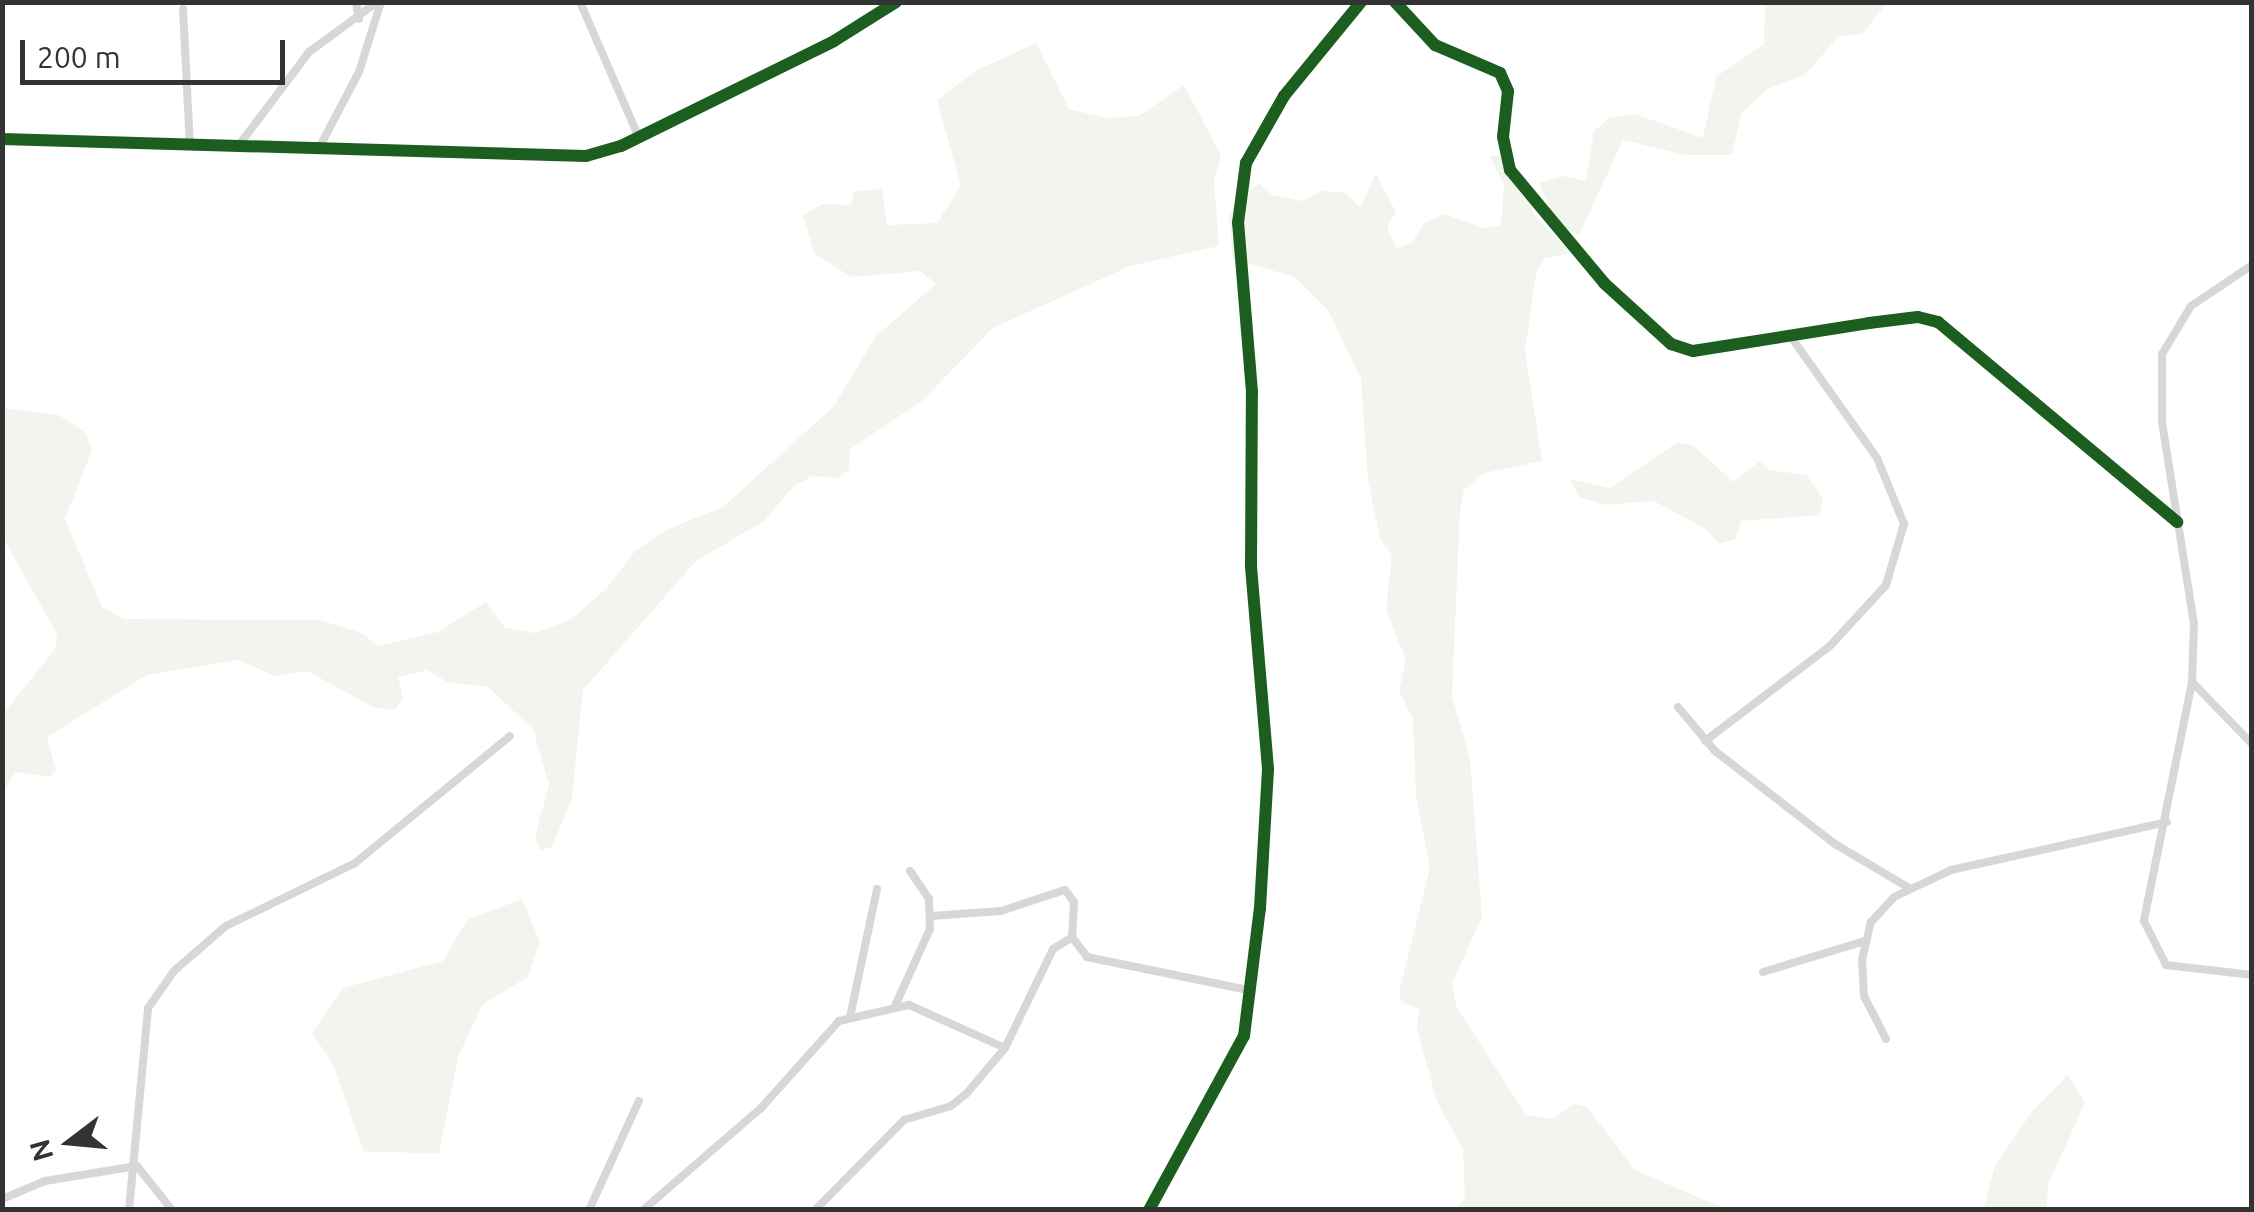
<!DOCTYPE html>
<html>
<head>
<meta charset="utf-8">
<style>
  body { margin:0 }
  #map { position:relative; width:2254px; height:1212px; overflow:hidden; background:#fff; font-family:Ubuntu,sans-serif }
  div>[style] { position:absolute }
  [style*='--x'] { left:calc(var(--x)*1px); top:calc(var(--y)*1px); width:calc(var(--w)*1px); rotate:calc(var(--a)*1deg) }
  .green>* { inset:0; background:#f1f5ed }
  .minor>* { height:8px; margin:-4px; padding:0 4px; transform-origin:4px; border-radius:4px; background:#d7d7d7 }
  .cycleway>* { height:12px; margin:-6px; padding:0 6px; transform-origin:6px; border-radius:6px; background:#1b5e20 }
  span { translate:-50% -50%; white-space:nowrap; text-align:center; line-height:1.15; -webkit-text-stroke:10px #fff; paint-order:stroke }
  .frame { position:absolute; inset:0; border:5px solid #333; pointer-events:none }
  .north { position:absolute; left:20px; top:1092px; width:100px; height:100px; -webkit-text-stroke:8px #fff; paint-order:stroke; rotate:254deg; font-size:28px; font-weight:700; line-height:40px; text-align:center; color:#333 }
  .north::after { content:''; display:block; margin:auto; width:35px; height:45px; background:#333; clip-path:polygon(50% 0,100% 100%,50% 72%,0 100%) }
  .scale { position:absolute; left:20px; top:40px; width:265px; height:45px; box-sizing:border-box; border:5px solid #333; border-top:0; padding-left:12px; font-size:30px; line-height:35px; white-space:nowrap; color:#333; -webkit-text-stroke:8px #fff; paint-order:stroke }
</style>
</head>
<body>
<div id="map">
  <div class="green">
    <i style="clip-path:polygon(1765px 3px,1887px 3px,1862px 34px,1839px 36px,1805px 75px,1767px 89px,1741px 114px,1732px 155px,1686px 155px,1623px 140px,1579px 235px,1557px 225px,1539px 183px,1564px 176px,1586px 181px,1594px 131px,1609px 118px,1635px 114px,1703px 138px,1716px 77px,1764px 44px)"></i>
    <i style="clip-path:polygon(1036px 43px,1069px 109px,1106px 118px,1139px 116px,1184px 85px,1221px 156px,1214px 180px,1219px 246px,1130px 266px,993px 328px,922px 401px,850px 449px,849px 469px,838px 478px,812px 476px,794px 486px,764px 521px,696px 561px,583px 690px,572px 798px,552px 847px,540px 850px,535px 837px,549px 785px,533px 729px,488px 687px,447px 682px,427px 670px,398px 677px,403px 698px,395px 710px,375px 708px,307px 671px,275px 676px,238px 660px,147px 675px,47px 737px,56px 770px,49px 777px,16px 772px,3px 791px,3px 714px,55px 649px,57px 634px,3px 538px,3px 408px,59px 415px,86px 433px,92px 450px,65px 519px,102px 607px,124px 619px,320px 620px,364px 634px,377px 646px,438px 632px,486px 602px,505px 628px,535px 633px,570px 620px,606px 589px,635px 551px,666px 530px,723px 507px,834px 406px,876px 336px,936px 284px,920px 271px,851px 277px,814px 253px,803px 215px,822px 204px,851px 205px,854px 192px,882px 189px,887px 225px,937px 223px,961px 186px,937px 100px,977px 70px)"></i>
    <i style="clip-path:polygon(1498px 155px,1508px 157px,1535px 216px,1571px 253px,1545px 258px,1536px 273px,1525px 352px,1542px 461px,1484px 473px,1464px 490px,1460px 510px,1452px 695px,1470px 759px,1482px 917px,1452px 983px,1456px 1006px,1526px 1115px,1552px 1119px,1574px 1104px,1587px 1107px,1635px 1170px,1726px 1209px,1457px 1209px,1465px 1196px,1463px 1150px,1437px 1102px,1417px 1029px,1419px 1009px,1402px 1002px,1399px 993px,1430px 868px,1416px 797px,1413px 719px,1399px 691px,1406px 660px,1386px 610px,1392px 555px,1380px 539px,1368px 480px,1361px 379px,1328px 310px,1295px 277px,1233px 259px,1229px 217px,1235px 203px,1259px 183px,1272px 195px,1301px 201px,1323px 191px,1346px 193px,1360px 207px,1376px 174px,1396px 212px,1387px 227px,1397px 248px,1412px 243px,1424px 223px,1444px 214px,1484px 228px,1501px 225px,1504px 186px,1490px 156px)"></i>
    <i style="clip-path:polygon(1676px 443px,1693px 445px,1733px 482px,1760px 461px,1769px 470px,1807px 475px,1823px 499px,1820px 515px,1741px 521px,1736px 539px,1719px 544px,1706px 529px,1654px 501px,1606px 505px,1579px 497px,1570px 479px,1610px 488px)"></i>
    <i style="clip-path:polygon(522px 899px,540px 942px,528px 977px,483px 1004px,458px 1057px,439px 1153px,364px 1152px,333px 1064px,312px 1033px,343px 988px,443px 961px,467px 920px)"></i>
    <i style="clip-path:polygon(2068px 1075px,2085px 1103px,2049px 1182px,2046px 1209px,1983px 1209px,1995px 1166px,2033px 1110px)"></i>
  </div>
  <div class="minor">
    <i style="--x:356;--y:2;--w:17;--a:80"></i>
    <i style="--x:580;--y:2;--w:148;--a:66.5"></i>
    <i style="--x:1395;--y:2;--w:59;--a:47.1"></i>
    <i style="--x:1435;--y:45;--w:71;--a:23.3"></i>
    <i style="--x:1500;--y:73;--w:20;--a:66"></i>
    <i style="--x:1508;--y:91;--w:46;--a:96.2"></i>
    <i style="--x:1503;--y:137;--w:34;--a:78"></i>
    <i style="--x:1510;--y:170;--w:147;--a:50.2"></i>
    <i style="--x:1604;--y:283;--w:91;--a:42.3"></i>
    <i style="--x:1671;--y:344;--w:23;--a:18"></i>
    <i style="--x:1693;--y:351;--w:178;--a:-9"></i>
    <i style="--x:1869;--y:323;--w:49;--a:-7"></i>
    <i style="--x:1918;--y:317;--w:21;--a:14"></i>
    <i style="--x:1938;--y:322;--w:312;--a:39.9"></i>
    <i style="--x:183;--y:9;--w:137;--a:87.1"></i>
    <i style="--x:2;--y:139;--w:584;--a:1.67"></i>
    <i style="--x:586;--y:156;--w:36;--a:-16"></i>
    <i style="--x:621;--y:146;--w:237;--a:-26.2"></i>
    <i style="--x:834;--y:41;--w:73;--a:-32.2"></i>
    <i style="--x:239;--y:145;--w:116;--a:-53"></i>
    <i style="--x:309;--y:52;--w:84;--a:-36.3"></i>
    <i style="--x:318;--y:150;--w:88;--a:-62.3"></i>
    <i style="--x:359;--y:72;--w:73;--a:-72.6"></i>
    <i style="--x:2252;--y:265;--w:73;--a:146.1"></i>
    <i style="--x:2191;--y:306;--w:56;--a:121.1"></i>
    <i style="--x:2162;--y:354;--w:68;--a:90"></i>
    <i style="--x:2162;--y:422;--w:204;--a:81"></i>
    <i style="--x:2194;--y:623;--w:59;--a:91.9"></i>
    <i style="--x:2192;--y:682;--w:244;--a:101.4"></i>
    <i style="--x:2144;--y:921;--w:49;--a:63.4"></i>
    <i style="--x:2166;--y:965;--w:87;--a:6.6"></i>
    <i style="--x:2192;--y:682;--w:86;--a:45.9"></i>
    <i style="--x:1678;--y:707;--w:57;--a:49.9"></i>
    <i style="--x:1715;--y:751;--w:152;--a:37.8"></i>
    <i style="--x:1835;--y:844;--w:86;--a:30.7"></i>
    <i style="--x:1705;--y:741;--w:156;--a:-37.2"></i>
    <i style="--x:1829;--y:647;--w:84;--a:-47.4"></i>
    <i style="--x:1886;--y:585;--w:64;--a:-73.6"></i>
    <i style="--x:1904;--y:524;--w:71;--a:-112.2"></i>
    <i style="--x:1877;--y:458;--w:148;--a:-125.4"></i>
    <i style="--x:931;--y:916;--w:70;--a:-4.1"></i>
    <i style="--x:1001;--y:911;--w:67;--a:-18.2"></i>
    <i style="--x:1065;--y:890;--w:15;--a:53"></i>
    <i style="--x:1074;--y:902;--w:35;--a:93"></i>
    <i style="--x:1072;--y:937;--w:25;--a:53"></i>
    <i style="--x:1087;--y:957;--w:168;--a:11.6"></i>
    <i style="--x:1763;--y:972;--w:107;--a:-16.9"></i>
    <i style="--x:895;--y:1006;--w:85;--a:-65.6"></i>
    <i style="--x:930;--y:929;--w:30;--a:-92"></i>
    <i style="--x:929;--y:899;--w:34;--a:-124"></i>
    <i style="--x:850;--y:1017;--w:131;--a:-78.1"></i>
    <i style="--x:1886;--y:1039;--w:48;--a:-117.1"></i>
    <i style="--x:1864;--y:996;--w:36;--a:-93"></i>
    <i style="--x:1862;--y:960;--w:39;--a:-77"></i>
    <i style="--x:1871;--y:922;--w:34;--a:-47"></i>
    <i style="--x:1894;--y:897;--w:63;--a:-25.3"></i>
    <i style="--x:1951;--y:870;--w:221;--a:-12.5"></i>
    <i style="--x:2;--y:1199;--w:47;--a:-22.7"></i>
    <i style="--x:45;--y:1181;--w:93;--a:-9.3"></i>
    <i style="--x:137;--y:1166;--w:56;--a:51.5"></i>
    <i style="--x:129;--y:1210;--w:203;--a:-84.6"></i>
    <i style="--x:148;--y:1008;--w:45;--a:-54.9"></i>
    <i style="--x:174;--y:971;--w:69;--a:-40.9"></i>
    <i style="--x:226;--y:926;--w:144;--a:-26"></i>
    <i style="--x:355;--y:863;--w:200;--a:-39.3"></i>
    <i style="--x:589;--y:1210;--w:120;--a:-65.4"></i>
    <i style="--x:643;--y:1210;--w:156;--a:-40.8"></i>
    <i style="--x:761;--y:1108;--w:117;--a:-48.1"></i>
    <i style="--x:839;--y:1021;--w:72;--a:-12.9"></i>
    <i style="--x:909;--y:1005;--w:105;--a:24.1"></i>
    <i style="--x:815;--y:1210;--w:127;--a:-45.3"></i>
    <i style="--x:904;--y:1120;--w:49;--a:-16.6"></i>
    <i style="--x:951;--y:1106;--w:21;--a:-39"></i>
    <i style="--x:967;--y:1093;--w:59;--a:-49.8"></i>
    <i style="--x:1005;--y:1048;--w:110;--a:-64.1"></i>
    <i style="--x:1053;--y:949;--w:22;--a:-32"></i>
    <i style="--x:1149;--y:1210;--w:198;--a:-61.4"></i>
    <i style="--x:1244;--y:1036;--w:129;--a:-82.9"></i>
    <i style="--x:1260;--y:908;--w:139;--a:-86.7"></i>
    <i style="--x:1268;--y:769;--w:205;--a:-94.8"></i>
    <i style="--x:1251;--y:565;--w:173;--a:-89.7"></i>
    <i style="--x:1252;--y:392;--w:170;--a:-94.7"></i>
    <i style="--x:1238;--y:223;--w:61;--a:-82.4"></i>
    <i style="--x:1246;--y:163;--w:77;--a:-60.4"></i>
    <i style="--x:1284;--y:96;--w:122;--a:-50.7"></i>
  </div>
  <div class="cycleway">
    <i style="--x:1395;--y:2;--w:59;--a:47.1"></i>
    <i style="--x:1435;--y:45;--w:71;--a:23.3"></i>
    <i style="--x:1500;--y:73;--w:20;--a:66"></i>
    <i style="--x:1508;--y:91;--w:46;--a:96.2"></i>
    <i style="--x:1503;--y:137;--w:34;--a:78"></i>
    <i style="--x:1510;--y:170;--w:147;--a:50.2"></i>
    <i style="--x:1604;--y:283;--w:91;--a:42.3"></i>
    <i style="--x:1671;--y:344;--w:23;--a:18"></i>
    <i style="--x:1693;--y:351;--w:178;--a:-9"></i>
    <i style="--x:1869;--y:323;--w:49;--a:-7"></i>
    <i style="--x:1918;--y:317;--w:21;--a:14"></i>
    <i style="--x:1938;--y:322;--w:312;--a:39.9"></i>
    <i style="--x:2;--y:139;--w:584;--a:1.67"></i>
    <i style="--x:586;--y:156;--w:36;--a:-16"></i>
    <i style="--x:621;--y:146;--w:237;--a:-26.2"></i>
    <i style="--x:834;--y:41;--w:73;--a:-32.2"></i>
    <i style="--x:1149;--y:1210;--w:198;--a:-61.4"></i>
    <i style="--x:1244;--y:1036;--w:129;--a:-82.9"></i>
    <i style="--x:1260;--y:908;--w:139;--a:-86.7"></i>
    <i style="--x:1268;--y:769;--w:205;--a:-94.8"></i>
    <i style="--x:1251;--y:565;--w:173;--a:-89.7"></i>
    <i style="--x:1252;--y:392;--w:170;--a:-94.7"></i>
    <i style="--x:1238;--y:223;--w:61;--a:-82.4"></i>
    <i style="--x:1246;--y:163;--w:77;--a:-60.4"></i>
    <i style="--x:1284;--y:96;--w:122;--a:-50.7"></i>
  </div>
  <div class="frame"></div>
  <div class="north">N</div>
  <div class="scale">200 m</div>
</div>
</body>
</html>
